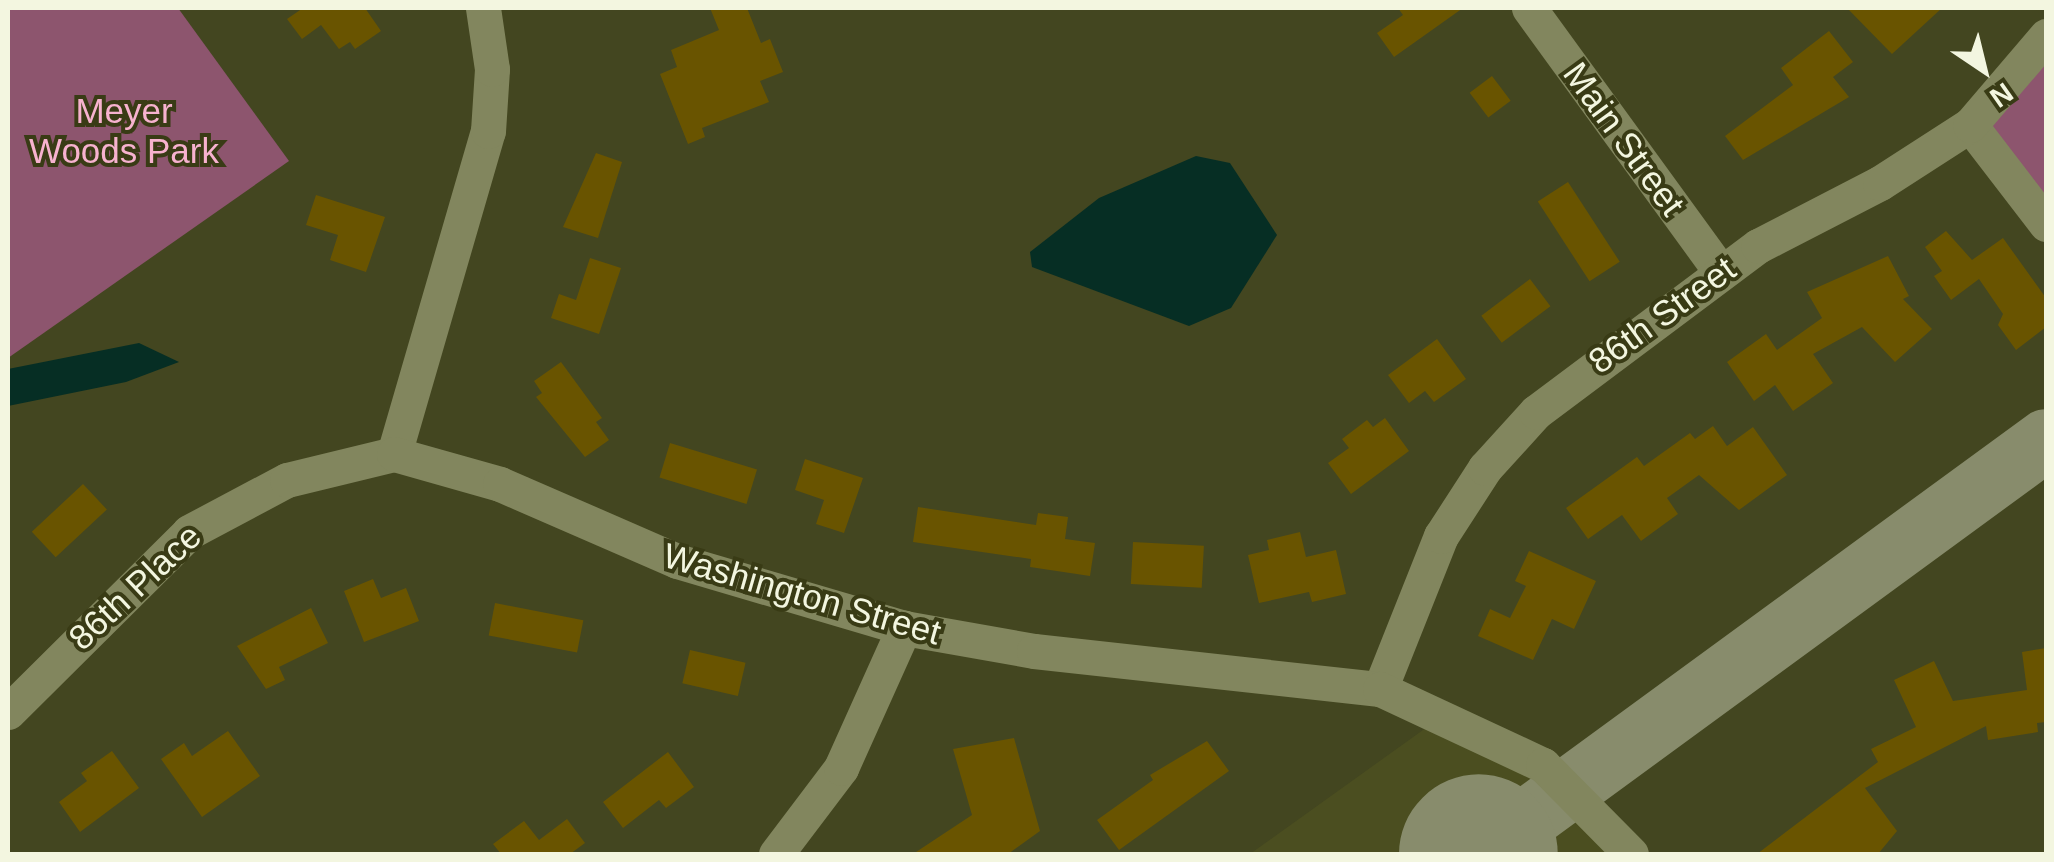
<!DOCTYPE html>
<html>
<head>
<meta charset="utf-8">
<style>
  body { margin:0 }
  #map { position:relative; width:2054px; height:862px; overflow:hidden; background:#434620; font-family:Arial,sans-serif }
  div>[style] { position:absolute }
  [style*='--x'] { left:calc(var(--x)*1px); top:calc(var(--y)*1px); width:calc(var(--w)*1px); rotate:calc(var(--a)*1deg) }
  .built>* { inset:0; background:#4b4e20 }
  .green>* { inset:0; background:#8d556e }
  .water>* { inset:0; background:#062e24 }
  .taxiway>* { height:62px; margin:-31px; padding:0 31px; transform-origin:31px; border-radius:31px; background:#888c6c }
  .runway>* { height:158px; margin:-79px; padding:0 79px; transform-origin:79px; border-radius:79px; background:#888c6c }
  .building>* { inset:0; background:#695400; transform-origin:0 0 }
  .minor>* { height:35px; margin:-17.5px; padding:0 17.5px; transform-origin:17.5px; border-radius:17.5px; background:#82865e }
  span { translate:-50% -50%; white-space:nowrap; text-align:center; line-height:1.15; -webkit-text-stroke:8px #393b15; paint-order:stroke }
  .park-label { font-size:35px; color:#f7b2cf }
  .street-label { font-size:35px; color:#f3f6e0 }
  .frame { position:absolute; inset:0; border:10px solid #f3f6e0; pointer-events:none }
  .north { position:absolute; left:1934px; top:20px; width:100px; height:100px; -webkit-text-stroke:8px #393b15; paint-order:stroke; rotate:145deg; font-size:28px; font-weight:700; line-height:40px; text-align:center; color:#f3f6e0 }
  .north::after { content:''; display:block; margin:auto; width:35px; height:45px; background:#f3f6e0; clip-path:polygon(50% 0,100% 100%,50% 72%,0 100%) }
</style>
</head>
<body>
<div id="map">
  <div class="built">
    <i style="clip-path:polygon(1430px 725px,1537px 775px,1617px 854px,1250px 854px)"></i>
  </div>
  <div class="green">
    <i style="clip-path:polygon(8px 8px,178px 8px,289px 161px,8px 358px)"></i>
    <i style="clip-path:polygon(2046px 36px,2046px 224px,1970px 125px)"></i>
  </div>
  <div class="water">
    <i style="clip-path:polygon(1196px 156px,1230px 163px,1277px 235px,1231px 308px,1189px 326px,1032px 267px,1030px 252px,1099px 198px)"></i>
    <i style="clip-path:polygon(139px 343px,179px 362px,126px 382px,8px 406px,8px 369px)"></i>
  </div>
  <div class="taxiway">
    <i style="--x:1480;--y:854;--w:701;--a:-36.18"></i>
  </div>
  <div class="runway">
    <i style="--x:1478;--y:854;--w:1;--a:-45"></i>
  </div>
  <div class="building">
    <i style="clip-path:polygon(303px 8px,365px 8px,381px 31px,355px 49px,350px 42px,339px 49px,321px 25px,302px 39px,287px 19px)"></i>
    <i style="clip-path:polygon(710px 8px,747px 8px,761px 43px,770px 39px,783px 72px,760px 81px,769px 102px,702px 128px,705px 137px,688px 144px,660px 74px,677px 67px,671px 50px,719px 30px)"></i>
    <i style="clip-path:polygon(1398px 8px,1463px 8px,1394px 57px,1377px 33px,1403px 15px)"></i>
    <i style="clip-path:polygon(1847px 8px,1942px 8px,1892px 54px)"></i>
    <i style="clip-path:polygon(1829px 31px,1853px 62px,1833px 77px,1849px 97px,1743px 160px,1725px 136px,1793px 85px,1781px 68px)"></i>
    <i style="left:1492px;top:76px;width:31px;height:28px;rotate:53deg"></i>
    <i style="clip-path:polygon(596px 153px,622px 162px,598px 238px,563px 227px)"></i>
    <i style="left:1568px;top:182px;width:95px;height:36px;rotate:57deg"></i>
    <i style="clip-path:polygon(316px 195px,385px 217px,366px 272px,330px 260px,338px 235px,306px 225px)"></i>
    <i style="clip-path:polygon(1946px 231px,1972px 260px,2003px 238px,2046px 298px,2046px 327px,2016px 350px,1998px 325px,2003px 314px,1979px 279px,1951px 300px,1934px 276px,1942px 271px,1925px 247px)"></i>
    <i style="clip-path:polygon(1888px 256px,1909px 296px,1903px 299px,1932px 329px,1895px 362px,1862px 327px,1813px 354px,1833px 383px,1793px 411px,1775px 385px,1754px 401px,1727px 362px,1766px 334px,1777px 350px,1822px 318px,1807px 292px)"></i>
    <i style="clip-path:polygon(590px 258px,621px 268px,599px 334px,551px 318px,559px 294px,576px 300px)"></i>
    <i style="left:1530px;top:279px;width:34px;height:61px;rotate:53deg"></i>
    <i style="clip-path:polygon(1437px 339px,1466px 379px,1434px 402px,1425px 391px,1409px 403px,1388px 375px)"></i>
    <i style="clip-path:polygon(561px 362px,602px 418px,596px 422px,609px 440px,585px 457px,536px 397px,542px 393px,534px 381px)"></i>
    <i style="clip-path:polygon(1385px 418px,1409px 451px,1351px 494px,1328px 463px,1349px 448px,1342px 439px,1367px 420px,1373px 427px)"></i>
    <i style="clip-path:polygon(1713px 426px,1727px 446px,1753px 427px,1787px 475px,1739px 510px,1699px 475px,1667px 498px,1678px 514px,1641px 541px,1622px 515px,1588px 539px,1566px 508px,1637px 457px,1644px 466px,1690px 433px,1695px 439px)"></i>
    <i style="left:670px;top:443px;width:91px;height:36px;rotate:17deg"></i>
    <i style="clip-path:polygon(805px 459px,863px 478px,844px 533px,816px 524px,824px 500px,795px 490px)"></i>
    <i style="left:83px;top:484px;width:35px;height:70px;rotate:47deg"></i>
    <i style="clip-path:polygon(918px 507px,1036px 525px,1038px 513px,1068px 517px,1065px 539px,1095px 543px,1090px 576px,1030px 567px,1031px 559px,913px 542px)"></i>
    <i style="clip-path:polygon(1300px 532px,1306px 557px,1336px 550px,1346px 594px,1312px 602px,1309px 592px,1259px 603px,1248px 555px,1269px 550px,1267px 540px)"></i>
    <i style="left:1133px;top:542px;width:71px;height:42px;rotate:3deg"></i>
    <i style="clip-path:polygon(1529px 551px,1596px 581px,1574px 629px,1552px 619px,1533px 660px,1478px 636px,1490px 609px,1510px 618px,1526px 586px,1515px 581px)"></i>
    <i style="clip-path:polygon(373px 579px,381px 598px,406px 588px,419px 621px,364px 642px,344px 591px)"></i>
    <i style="left:495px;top:603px;width:90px;height:33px;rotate:11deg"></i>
    <i style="clip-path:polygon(311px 608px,328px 643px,279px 667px,285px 680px,266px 689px,237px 646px)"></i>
    <i style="clip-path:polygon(2046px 648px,2046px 722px,2037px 723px,2038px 732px,1988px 740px,1986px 726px,1865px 788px,1897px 831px,1878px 854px,1757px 854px,1878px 762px,1871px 749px,1916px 727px,1894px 680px,1934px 661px,1953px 701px,2027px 690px,2022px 652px)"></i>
    <i style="left:690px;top:650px;width:57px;height:34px;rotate:13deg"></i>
    <i style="clip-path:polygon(228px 731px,260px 776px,202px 817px,161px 759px,184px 743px,192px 756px)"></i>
    <i style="clip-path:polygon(1014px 738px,1040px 831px,1008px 854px,913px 854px,972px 815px,953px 749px)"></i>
    <i style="clip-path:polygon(1207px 741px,1229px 771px,1119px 850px,1097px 820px,1153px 780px,1150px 775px)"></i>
    <i style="clip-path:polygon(112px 751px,139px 788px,80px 832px,59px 802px,87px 781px,81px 773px)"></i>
    <i style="clip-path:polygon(668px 752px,694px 787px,666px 808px,659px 800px,623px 828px,603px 802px)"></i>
    <i style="clip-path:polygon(567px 819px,585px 843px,570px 854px,501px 854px,493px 844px,524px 821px,539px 840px)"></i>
  </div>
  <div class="minor">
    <i style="--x:1529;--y:8;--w:325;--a:54"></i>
    <i style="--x:1970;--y:125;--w:125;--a:52.5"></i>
    <i style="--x:394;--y:454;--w:336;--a:-73.8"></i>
    <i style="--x:488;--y:131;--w:62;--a:-86.3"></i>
    <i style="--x:492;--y:69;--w:62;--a:-98.4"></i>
    <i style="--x:1380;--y:689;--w:165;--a:-68.3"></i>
    <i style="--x:1441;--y:536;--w:81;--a:-57.1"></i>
    <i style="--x:1485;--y:468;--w:76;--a:-47.7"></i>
    <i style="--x:1536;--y:412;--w:277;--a:-36.8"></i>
    <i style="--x:1758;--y:246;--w:137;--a:-27.3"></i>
    <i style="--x:1880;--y:183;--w:107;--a:-32.8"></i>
    <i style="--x:1970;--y:125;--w:117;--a:-49.5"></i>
    <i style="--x:8;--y:712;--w:255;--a:-44.8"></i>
    <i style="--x:189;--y:532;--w:111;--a:-28"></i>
    <i style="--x:287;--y:480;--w:110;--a:-13.7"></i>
    <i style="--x:394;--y:454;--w:110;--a:15.8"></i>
    <i style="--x:500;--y:484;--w:193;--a:23.5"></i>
    <i style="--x:677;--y:561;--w:237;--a:16.4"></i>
    <i style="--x:904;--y:628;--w:132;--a:10"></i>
    <i style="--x:1034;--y:651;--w:348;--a:6.3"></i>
    <i style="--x:1380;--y:689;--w:180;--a:25"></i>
    <i style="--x:1543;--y:765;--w:125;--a:45.3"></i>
    <i style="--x:776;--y:854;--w:108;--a:-52.9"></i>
    <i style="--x:841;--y:768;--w:154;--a:-65.8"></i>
  </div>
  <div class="park-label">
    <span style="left:124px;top:131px">Meyer<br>Woods Park</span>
  </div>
  <div class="street-label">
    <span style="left:1624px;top:139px;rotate:54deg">Main Street</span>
    <span style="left:1662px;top:315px;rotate:-36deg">86th Street</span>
    <span style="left:135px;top:587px;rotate:-43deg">86th Place</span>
    <span style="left:802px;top:594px;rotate:16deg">Washington Street</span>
  </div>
  <div class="frame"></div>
  <div class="north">N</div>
</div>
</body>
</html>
